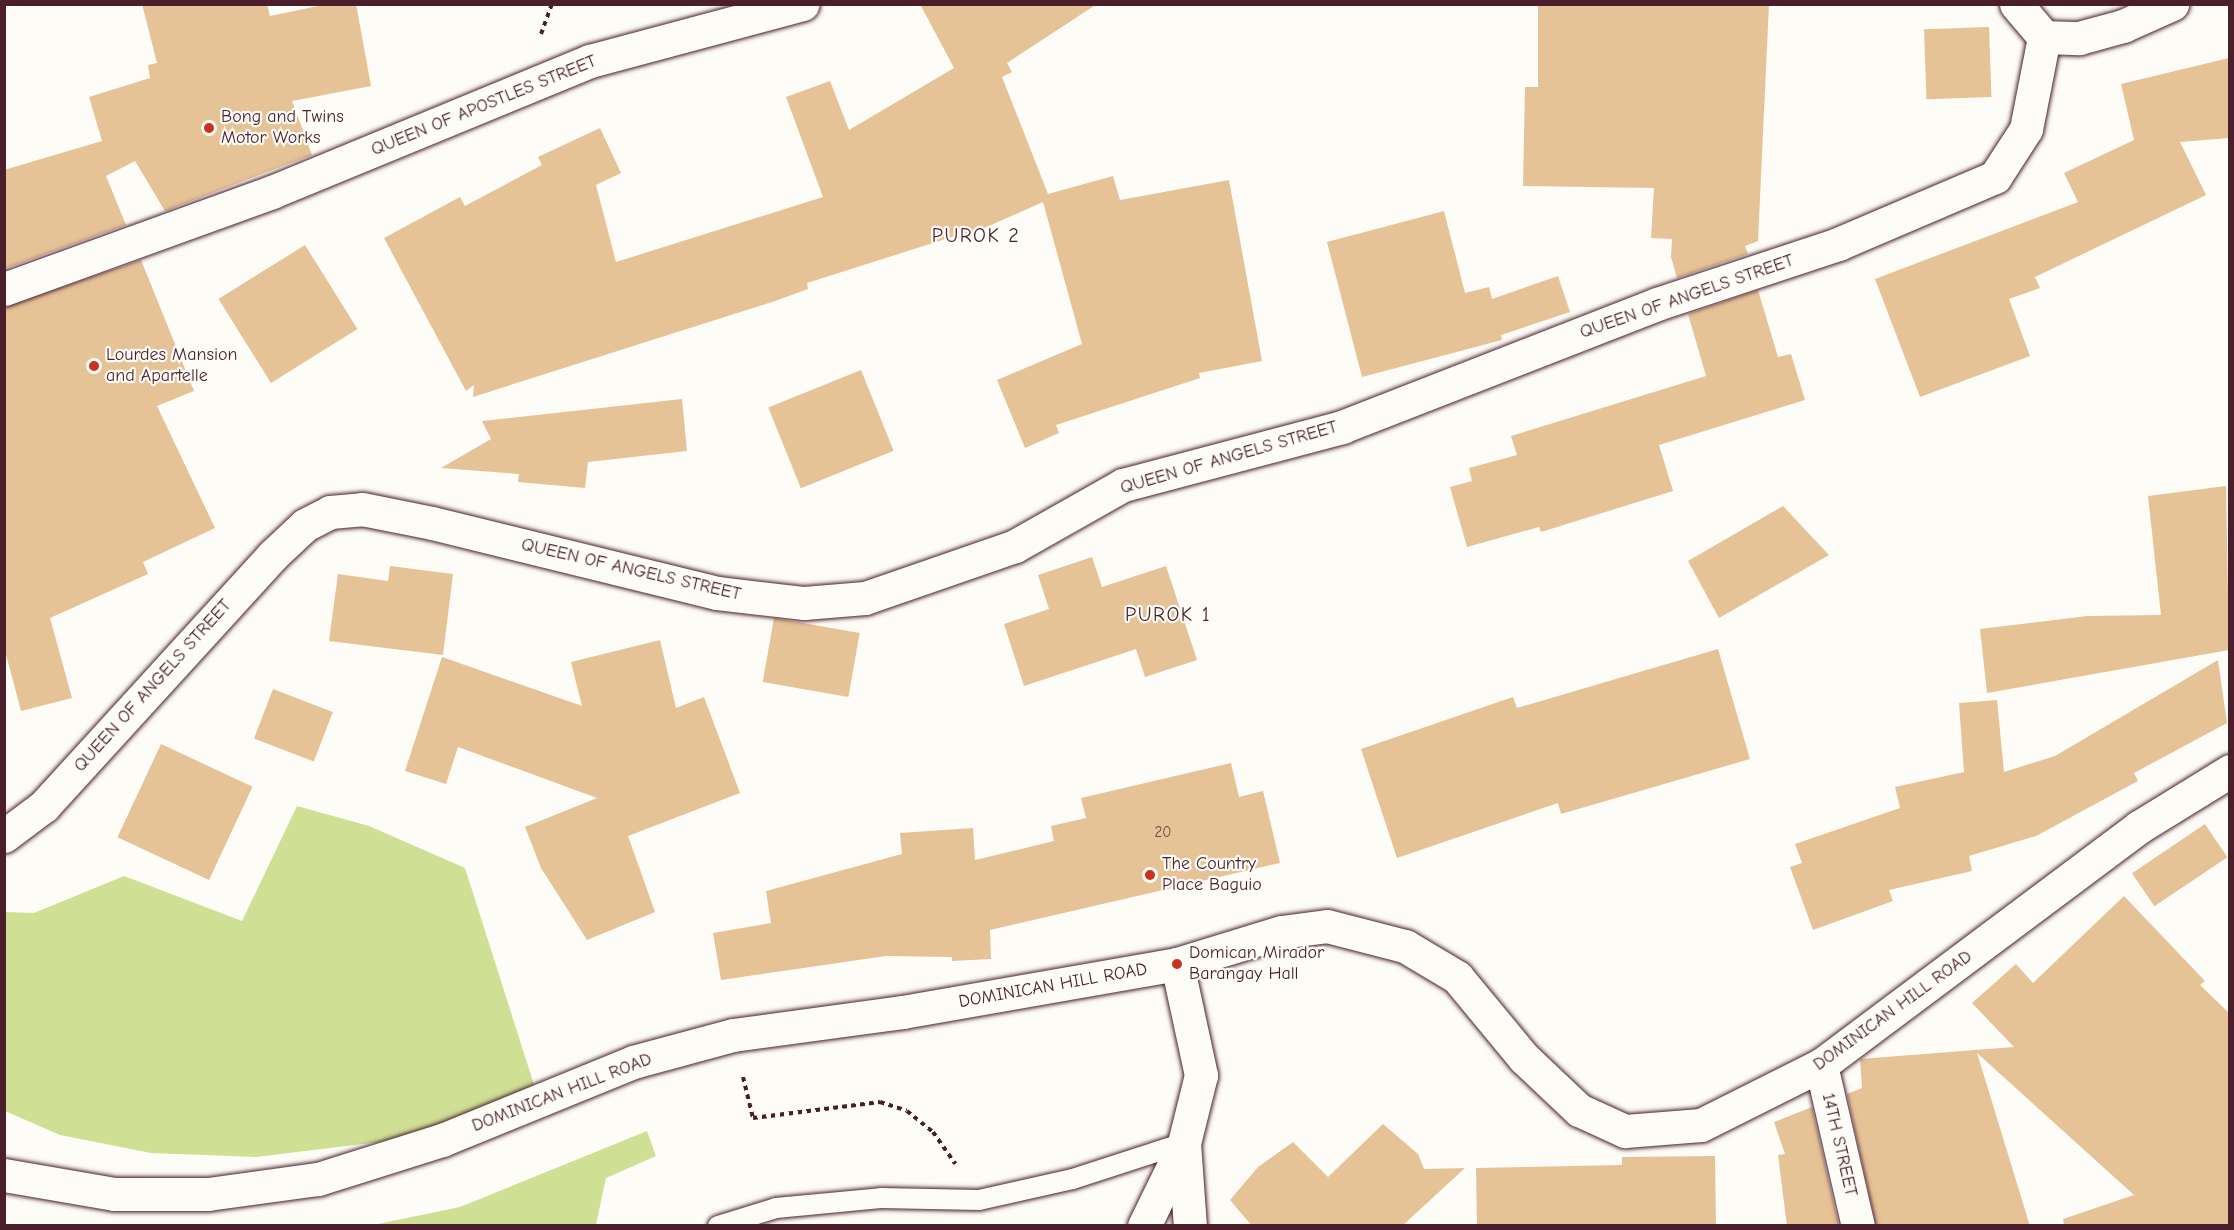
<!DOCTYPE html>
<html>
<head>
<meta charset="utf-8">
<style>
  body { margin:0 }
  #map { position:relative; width:2234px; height:1230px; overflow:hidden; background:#fdfcf7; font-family:"Comic Neue",sans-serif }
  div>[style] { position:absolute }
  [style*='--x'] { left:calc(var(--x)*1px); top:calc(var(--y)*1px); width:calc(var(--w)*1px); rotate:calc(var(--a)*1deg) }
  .green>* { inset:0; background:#cfdf93 }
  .building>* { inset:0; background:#e6c297; transform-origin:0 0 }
  .path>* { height:4px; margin-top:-2px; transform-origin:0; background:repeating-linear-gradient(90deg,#4a1f2b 0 4.5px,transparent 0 9px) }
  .roads { filter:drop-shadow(0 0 2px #4a1f2b) drop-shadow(0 0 2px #4a1f2b) }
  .service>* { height:20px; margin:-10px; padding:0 10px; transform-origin:10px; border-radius:10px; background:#fdfcf7 }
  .minor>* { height:33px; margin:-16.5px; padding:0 16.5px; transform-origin:16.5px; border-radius:16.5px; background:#fdfcf7 }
  .tertiary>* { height:33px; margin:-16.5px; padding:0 16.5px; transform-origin:16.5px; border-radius:16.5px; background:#fdfcf7 }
  .dots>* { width:16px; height:16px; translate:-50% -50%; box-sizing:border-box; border:3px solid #fdfcf7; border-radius:50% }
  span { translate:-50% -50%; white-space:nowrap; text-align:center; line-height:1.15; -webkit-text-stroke:4.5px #fdfcf7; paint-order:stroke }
  .number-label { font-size:15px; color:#714846 }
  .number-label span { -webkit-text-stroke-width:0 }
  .street-label { font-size:18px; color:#4a1f2b }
  .poi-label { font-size:18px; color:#4a1f2b }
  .left { translate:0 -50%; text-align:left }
  .neighbourhood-label { font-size:20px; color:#4a1f2b; letter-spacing:1.5px }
  .frame { position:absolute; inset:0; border:6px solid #4a1f2b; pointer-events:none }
</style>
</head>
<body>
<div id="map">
  <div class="green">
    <i style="clip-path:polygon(297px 806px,369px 826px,465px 868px,536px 1091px,412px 1138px,256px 1157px,151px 1153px,60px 1135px,5px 1111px,5px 912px,34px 913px,124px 876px,242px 921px)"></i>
    <i style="clip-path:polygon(647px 1131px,656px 1156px,606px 1178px,596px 1225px,373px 1225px,460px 1207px)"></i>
  </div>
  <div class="building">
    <i style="clip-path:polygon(142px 4px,267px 4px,270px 16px,328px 4px,356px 4px,371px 86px,292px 101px,312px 155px,165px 211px,135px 161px,106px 176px,126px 225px,4px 269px,4px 170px,102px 141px,89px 97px,150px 78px,148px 65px,157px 63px)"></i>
    <i style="clip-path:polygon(920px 4px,1097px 4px,1007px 63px,1012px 72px,1002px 77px,1048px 194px,1113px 176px,1120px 200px,1229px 180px,1262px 361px,1199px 373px,1200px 378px,1056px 425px,1059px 433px,1025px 448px,997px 380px,1082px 344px,1043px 202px,957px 240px,955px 236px,807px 283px,808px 289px,775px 301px,473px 397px,474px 385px,466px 391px,384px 238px,460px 197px,465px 206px,542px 165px,538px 157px,600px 128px,621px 173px,596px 185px,616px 262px,823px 197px,786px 97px,830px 81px,849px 130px,954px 68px)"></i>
    <i style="clip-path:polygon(1538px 4px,1769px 4px,1758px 241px,1745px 246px,1748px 254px,1677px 278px,1671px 257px,1672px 239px,1651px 238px,1654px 188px,1523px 186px,1525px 87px,1538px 87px)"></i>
    <i style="left:1989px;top:27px;width:70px;height:65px;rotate:88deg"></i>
    <i style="clip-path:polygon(2229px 58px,2229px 138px,2180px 142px,2206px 195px,2035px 277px,2040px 288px,2009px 299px,2030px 356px,1920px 397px,1875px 279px,2078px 202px,2064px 173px,2134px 140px,2121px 84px)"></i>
    <i style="clip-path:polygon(1444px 211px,1465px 293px,1489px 287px,1492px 299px,1558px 276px,1570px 312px,1501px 335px,1502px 340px,1362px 377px,1327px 242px)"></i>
    <i style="left:305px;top:245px;width:99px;height:102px;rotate:58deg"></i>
    <i style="clip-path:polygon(141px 260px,194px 391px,157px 406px,215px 528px,143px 562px,148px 574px,50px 618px,72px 698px,21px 711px,4px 647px,4px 307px)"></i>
    <i style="clip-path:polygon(1758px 290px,1778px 357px,1791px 354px,1805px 400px,1659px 445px,1673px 491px,1541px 532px,1539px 527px,1467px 547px,1450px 487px,1472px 481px,1469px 468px,1517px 455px,1511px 436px,1706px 376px,1688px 314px)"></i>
    <i style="left:861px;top:370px;width:87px;height:100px;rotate:68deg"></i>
    <i style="clip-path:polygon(682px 399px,687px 451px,588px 462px,585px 488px,518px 482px,519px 474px,441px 468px,491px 439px,482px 421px)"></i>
    <i style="clip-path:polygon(2226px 486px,2229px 650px,1987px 693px,1980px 629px,2087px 616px,2161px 615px,2148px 496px)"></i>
    <i style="clip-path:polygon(1783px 506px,1829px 555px,1719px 618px,1688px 561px)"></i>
    <i style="clip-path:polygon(1092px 557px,1102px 587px,1166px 566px,1197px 660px,1145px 677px,1136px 649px,1024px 686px,1004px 624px,1049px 609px,1038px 575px)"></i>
    <i style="clip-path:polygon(390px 566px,453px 574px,443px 655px,329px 641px,338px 574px,388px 581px)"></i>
    <i style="left:774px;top:618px;width:87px;height:65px;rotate:10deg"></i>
    <i style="clip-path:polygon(660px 640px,676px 708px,704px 697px,740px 793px,628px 836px,655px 912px,587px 940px,541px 868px,525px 827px,597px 798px,458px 747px,446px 784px,405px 771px,442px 657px,582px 706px,571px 662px)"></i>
    <i style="clip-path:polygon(1718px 649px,1750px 759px,1561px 814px,1558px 803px,1397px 858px,1361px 749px,1513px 697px,1517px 708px)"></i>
    <i style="clip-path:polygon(2218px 660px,2227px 723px,2134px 773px,2138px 781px,2036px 836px,1969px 856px,1972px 871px,1889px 890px,1893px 901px,1813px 930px,1790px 867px,1802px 863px,1795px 844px,1900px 808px,1895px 787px,1964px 772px,1959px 703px,1997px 700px,2004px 772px,2055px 756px)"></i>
    <i style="left:273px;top:689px;width:64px;height:53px;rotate:21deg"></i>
    <i style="left:161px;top:744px;width:101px;height:103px;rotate:25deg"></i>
    <i style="clip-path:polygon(1231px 763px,1239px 797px,1263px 791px,1280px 863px,990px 930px,991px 959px,952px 961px,952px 957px,886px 956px,721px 980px,713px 933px,771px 923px,766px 891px,902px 854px,900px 833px,973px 828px,975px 860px,1054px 841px,1051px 826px,1086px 818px,1081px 798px)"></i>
    <i style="left:2205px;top:824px;width:40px;height:88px;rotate:56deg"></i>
    <i style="clip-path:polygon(2124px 896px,2205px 981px,2200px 985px,2229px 1013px,2229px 1226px,2064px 1226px,2063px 1219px,2134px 1195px,1977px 1053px,2030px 1226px,1876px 1226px,1847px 1094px,1862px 1088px,1860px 1059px,2014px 1047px,1972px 1003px,2016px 964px,2033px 983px)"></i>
    <i style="clip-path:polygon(1812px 1107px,1839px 1226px,1787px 1226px,1778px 1155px,1785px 1154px,1774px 1122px)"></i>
    <i style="clip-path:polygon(1383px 1124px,1418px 1154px,1424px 1169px,1465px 1168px,1402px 1226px,1252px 1226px,1230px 1200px,1258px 1167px,1293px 1142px,1328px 1177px)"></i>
    <i style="clip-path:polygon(1715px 1156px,1716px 1226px,1477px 1226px,1476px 1168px,1622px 1165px,1622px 1157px)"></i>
  </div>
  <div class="path">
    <i style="--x:541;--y:34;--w:32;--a:-70"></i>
    <i style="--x:743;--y:1077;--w:42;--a:76.3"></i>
    <i style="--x:753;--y:1118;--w:128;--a:-7.2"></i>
    <i style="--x:880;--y:1102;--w:28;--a:18"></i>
    <i style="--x:907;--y:1111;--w:33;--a:39"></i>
    <i style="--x:933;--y:1132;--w:39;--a:55"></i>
  </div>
  <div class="roads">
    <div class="service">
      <i style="--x:718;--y:1226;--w:61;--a:-17.2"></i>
      <i style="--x:776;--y:1208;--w:105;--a:-5.4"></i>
      <i style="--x:881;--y:1198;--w:98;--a:1.2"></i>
      <i style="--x:979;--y:1200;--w:96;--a:-12.6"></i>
      <i style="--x:1073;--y:1179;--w:117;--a:-18"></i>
    </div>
    <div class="minor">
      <i style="--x:4;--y:289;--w:285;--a:-19.9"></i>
      <i style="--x:272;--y:192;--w:344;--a:-22.4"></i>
      <i style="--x:590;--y:61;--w:220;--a:-15"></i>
      <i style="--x:4;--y:836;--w:50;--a:-36.9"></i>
      <i style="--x:44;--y:806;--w:338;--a:-47.6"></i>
      <i style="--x:272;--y:556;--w:45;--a:-43.2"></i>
      <i style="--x:305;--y:525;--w:28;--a:-27"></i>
      <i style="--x:330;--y:512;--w:32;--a:-5"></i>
      <i style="--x:362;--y:509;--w:71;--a:11.3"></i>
      <i style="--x:432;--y:523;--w:293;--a:13.8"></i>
      <i style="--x:717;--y:593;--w:88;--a:6.6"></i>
      <i style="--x:804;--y:603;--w:61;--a:-4.7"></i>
      <i style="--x:865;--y:598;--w:159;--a:-19.1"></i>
      <i style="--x:1015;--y:546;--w:124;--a:-29.5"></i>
      <i style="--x:1123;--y:485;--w:227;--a:-14.8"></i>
      <i style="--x:1342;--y:427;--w:338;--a:-21.3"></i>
      <i style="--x:1657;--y:304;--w:191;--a:-18.3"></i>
      <i style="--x:1838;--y:244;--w:171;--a:-23.1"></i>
      <i style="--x:1995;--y:177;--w:57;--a:-57.1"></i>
      <i style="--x:2026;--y:129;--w:94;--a:-78.9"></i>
      <i style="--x:1177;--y:964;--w:114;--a:77.8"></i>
      <i style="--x:1201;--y:1075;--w:70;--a:104"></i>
      <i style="--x:1184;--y:1143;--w:83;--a:85.9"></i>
      <i style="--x:1821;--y:1065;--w:165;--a:77.1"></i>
      <i style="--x:4;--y:1175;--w:112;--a:9.8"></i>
      <i style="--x:114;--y:1194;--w:94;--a:0"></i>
      <i style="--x:208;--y:1194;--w:111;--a:-7.8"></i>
      <i style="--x:318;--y:1179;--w:130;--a:-17.5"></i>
      <i style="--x:442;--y:1140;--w:206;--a:-22.2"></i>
      <i style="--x:633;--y:1062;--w:104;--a:-15.1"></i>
      <i style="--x:733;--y:1035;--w:172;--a:-7.7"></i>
      <i style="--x:903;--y:1012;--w:278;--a:-9.9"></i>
      <i style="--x:1177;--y:964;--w:109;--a:-17.1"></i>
      <i style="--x:1281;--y:932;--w:46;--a:-7.4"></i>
      <i style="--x:1327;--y:926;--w:81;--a:14.4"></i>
      <i style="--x:1405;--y:946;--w:61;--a:30.8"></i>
      <i style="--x:1457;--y:977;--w:105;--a:50.4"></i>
      <i style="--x:1524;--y:1058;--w:76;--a:43.4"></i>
      <i style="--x:1579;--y:1110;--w:51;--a:24.5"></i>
      <i style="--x:1625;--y:1131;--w:76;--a:-4.5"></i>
      <i style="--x:1701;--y:1125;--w:134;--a:-26.6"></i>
      <i style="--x:1821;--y:1065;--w:397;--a:-36.8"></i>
      <i style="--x:2139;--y:827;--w:107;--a:-31.6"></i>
      <i style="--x:1144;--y:1226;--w:91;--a:-64"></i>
    </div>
    <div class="tertiary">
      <i style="--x:2016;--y:4;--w:43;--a:49.7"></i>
      <i style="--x:2044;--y:37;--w:35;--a:2"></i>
      <i style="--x:2079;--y:38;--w:46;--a:-15.3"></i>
      <i style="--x:2123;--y:26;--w:54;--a:-24.2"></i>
    </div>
  </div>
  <div class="dots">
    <i style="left:209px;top:128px;background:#c8321e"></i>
    <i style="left:94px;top:366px;background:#c8321e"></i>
    <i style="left:1150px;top:875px;background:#c8321e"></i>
    <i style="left:1177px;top:964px;background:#c8321e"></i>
  </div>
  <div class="number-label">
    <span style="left:1163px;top:833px">20</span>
  </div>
  <div class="street-label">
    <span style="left:484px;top:106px;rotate:-22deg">QUEEN OF APOSTLES STREET</span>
    <span style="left:1687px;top:297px;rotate:-19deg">QUEEN OF ANGELS STREET</span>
    <span style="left:1229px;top:458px;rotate:-16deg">QUEEN OF ANGELS STREET</span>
    <span style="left:631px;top:570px;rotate:13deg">QUEEN OF ANGELS STREET</span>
    <span style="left:153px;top:686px;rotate:-48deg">QUEEN OF ANGELS STREET</span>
    <span style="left:1053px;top:986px;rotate:-10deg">DOMINICAN HILL ROAD</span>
    <span style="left:1893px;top:1011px;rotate:-36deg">DOMINICAN HILL ROAD</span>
    <span style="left:562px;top:1093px;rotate:-21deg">DOMINICAN HILL ROAD</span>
    <span style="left:1839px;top:1145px;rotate:77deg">14TH STREET</span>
  </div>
  <div class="poi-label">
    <span class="left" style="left:221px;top:128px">Bong and Twins<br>Motor Works</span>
    <span class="left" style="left:106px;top:366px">Lourdes Mansion<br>and Apartelle</span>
    <span class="left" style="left:1162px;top:875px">The Country<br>Place Baguio</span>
    <span class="left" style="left:1189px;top:964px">Domican Mirador<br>Barangay Hall</span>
  </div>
  <div class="neighbourhood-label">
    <span style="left:976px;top:235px">PUROK 2</span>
    <span style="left:1168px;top:614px">PUROK 1</span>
  </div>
  <div class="frame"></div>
</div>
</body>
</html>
